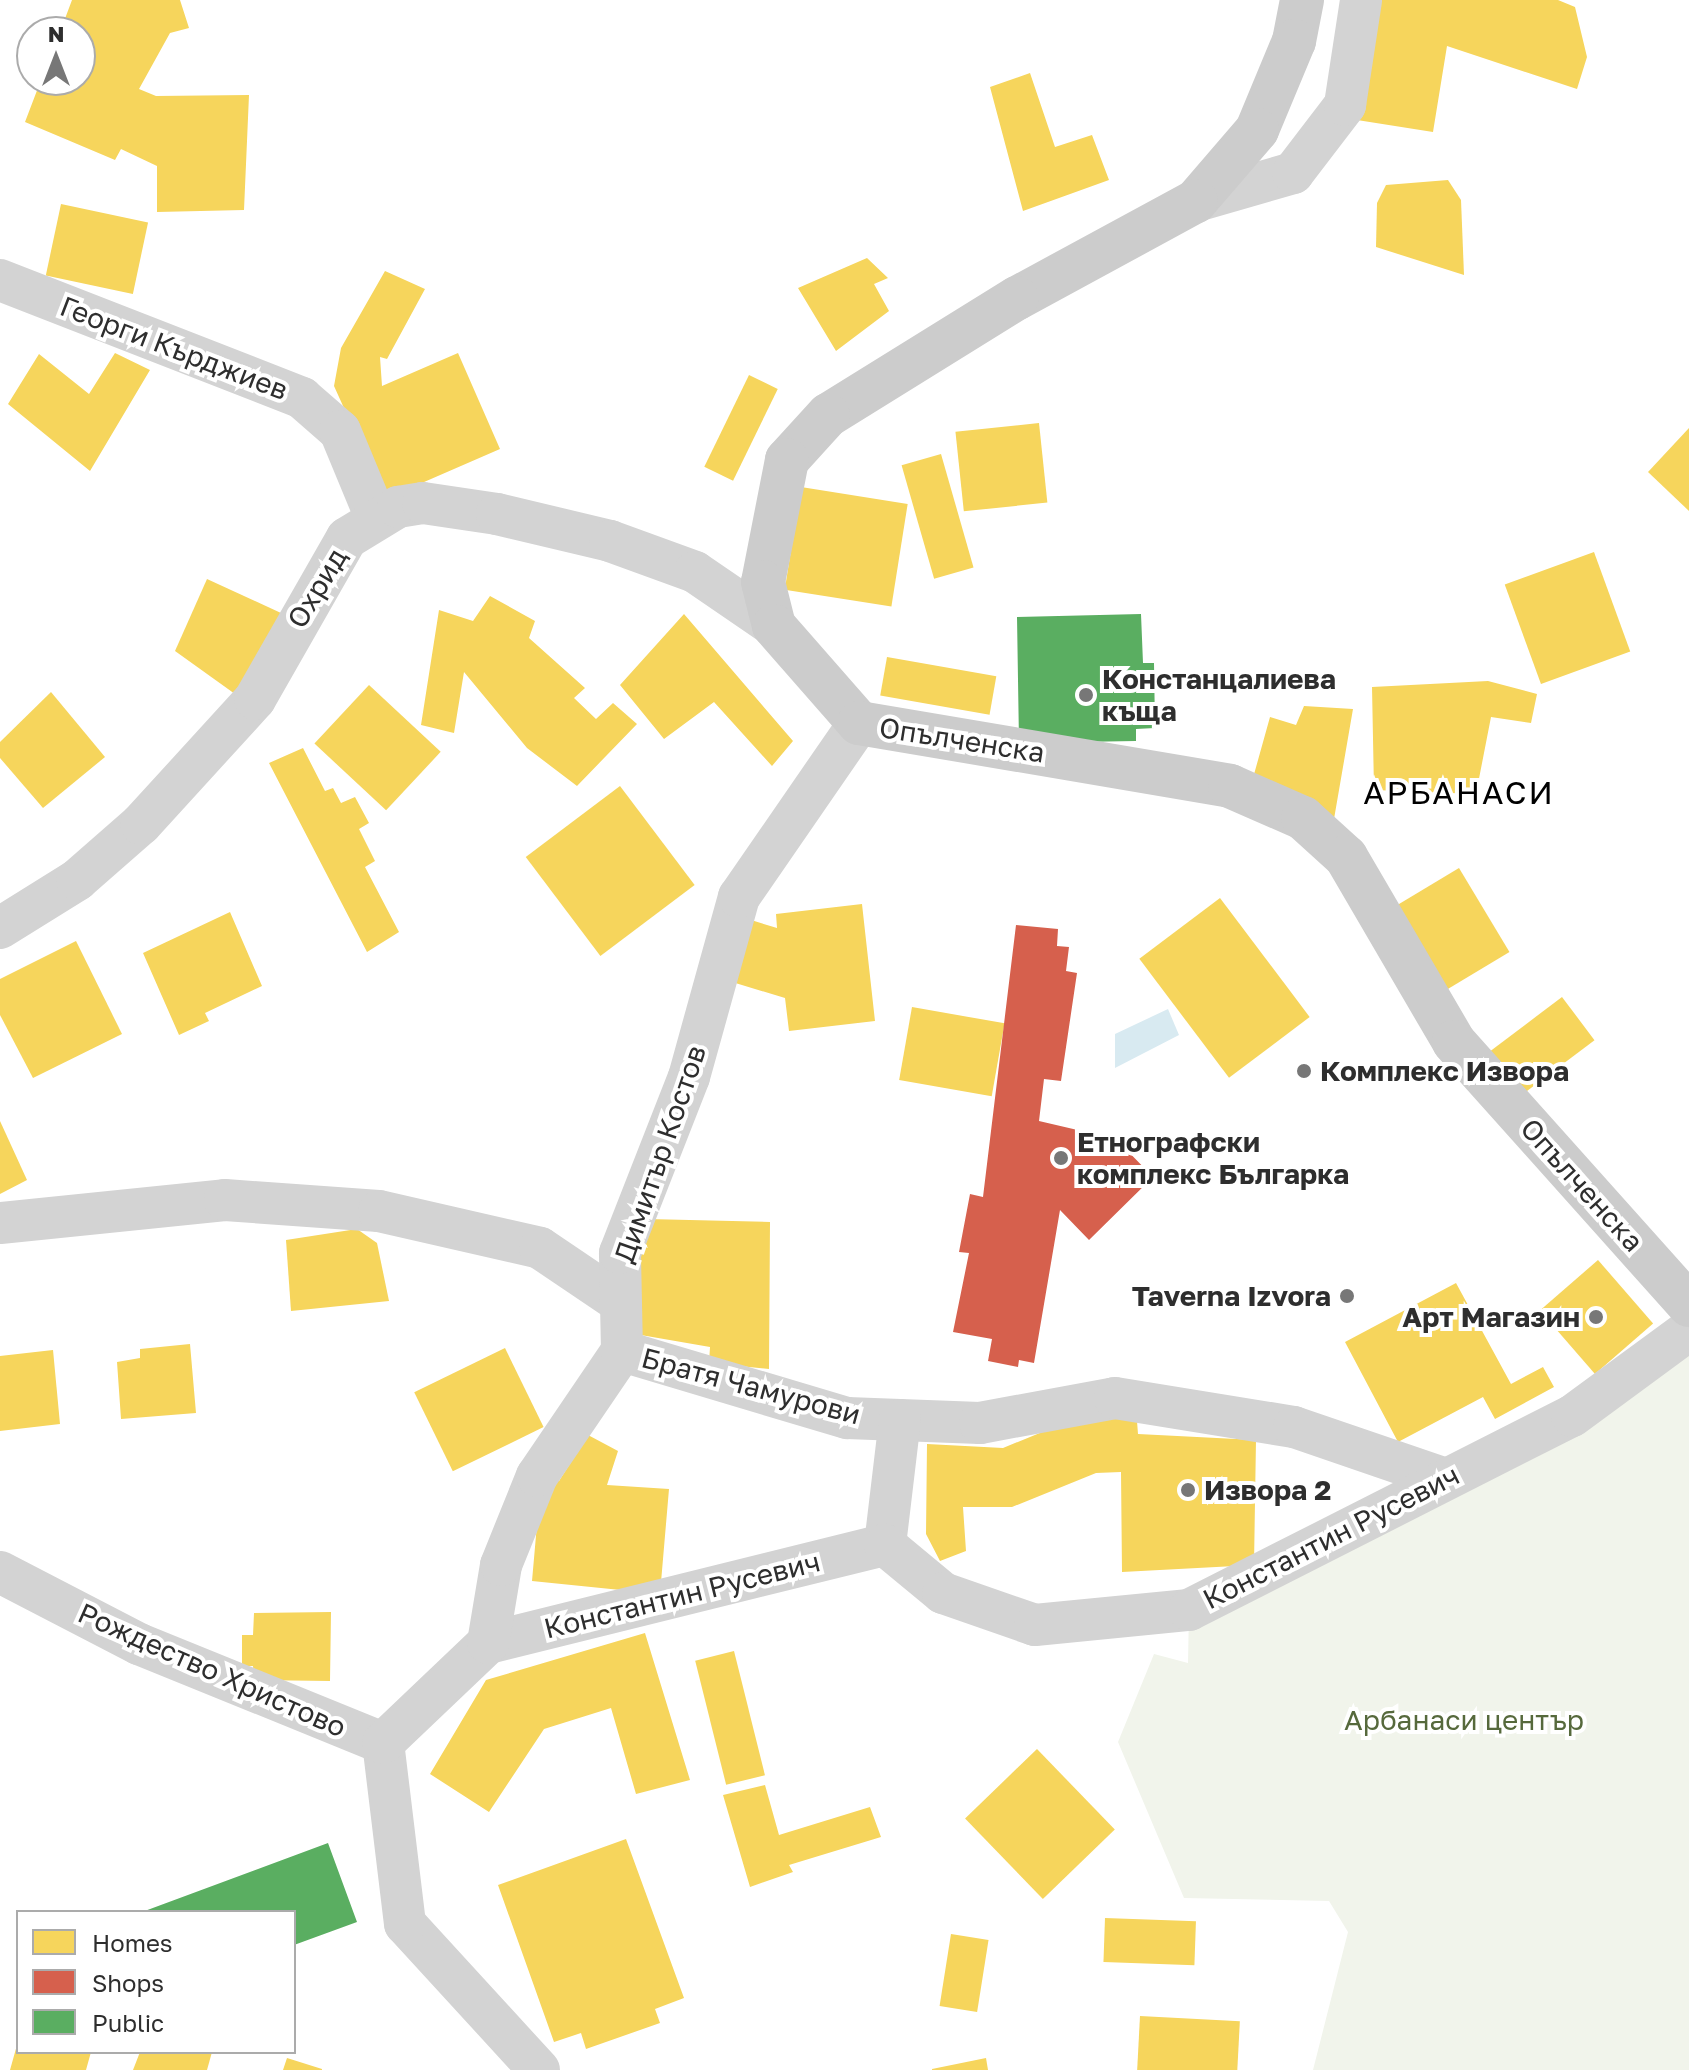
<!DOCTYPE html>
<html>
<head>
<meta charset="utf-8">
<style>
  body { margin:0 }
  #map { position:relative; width:1689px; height:2070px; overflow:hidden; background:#fff; font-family:"Golos Text",sans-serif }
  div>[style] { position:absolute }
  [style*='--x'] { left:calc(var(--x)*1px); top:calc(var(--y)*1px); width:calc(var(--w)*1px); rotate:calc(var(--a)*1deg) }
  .green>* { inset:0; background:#f1f4eb }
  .water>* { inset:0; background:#d8eaf1 }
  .homes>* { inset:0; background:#f6d55c; transform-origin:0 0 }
  .shops>* { inset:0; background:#d6604d }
  .public>* { inset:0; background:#5aae61 }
  .street>* { height:42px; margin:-21px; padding:0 21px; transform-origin:21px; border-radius:21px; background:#d3d3d3 }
  .secondary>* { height:44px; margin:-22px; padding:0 22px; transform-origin:22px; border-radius:22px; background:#ccc }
  .dots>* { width:22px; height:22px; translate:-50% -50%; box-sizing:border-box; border:4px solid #fff; border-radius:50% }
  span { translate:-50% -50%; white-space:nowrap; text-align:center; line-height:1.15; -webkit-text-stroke:8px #fff; paint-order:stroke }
  .street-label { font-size:28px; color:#2e2e2e }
  .poi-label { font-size:28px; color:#2e2e2e; font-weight:700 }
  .left { translate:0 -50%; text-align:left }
  .right { translate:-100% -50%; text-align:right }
  .park-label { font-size:28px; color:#56693c }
  .quarter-label { font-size:32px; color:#000; letter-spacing:2px }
  .legend { position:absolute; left:16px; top:1910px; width:280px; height:144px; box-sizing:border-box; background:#fff; border:2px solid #ababab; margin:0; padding:10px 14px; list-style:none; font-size:24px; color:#2e2e2e }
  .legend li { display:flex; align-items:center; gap:16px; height:40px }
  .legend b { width:40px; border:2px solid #ababab }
  .north { position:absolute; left:16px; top:16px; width:80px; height:80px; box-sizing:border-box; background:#fff; border:2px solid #ababab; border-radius:50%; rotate:0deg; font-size:22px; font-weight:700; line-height:32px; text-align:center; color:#2e2e2e }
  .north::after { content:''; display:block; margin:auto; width:28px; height:36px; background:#777; clip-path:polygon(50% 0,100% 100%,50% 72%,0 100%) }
</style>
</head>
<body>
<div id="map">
  <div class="green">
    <i style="clip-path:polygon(1689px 1330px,1689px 2070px,1313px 2070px,1348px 1932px,1329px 1901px,1184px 1898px,1118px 1742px,1154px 1654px,1188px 1663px,1189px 1610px)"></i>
  </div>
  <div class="water">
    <i style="clip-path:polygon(1168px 1009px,1179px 1035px,1115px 1068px,1115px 1034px)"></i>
  </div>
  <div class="homes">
    <i style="clip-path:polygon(72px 0,180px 0,189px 28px,170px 33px,139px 89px,156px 96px,249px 95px,244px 210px,157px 212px,157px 166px,121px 149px,115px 160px,25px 122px,41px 80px,80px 80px,80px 32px,60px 32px)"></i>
    <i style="clip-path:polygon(1378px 0,1558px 0,1575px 7px,1587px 57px,1577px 89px,1447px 46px,1433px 132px,1357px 120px)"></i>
    <i style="clip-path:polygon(1030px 73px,1055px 147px,1092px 135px,1109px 180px,1023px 211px,990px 87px)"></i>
    <i style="clip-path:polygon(1448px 180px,1461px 200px,1464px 275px,1376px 247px,1377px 203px,1386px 185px)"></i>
    <i style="left:61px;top:204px;width:89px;height:73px;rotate:12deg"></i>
    <i style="clip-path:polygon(867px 258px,888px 278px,874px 284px,889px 311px,836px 351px,798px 288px)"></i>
    <i style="clip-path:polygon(385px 271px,425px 289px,387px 359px,380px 357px,382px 386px,458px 353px,500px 449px,385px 499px,334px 386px,341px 348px)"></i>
    <i style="clip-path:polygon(115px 353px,150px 370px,90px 471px,8px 404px,39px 354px,89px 394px)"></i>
    <i style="left:749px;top:375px;width:32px;height:102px;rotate:26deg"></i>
    <i style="left:1039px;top:423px;width:80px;height:84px;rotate:84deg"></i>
    <i style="clip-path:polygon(1689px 428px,1689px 511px,1648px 472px)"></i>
    <i style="left:941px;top:454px;width:118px;height:41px;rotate:74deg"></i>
    <i style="left:801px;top:487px;width:108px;height:104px;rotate:9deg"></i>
    <i style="left:1594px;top:552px;width:106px;height:95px;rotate:70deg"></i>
    <i style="clip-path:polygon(207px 579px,281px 613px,235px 694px,175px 651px)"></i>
    <i style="clip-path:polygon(490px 596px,535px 621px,529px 638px,585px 688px,574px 698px,596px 719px,613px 703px,637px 724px,577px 786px,527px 748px,464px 672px,454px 733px,421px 725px,439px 610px,473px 621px)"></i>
    <i style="clip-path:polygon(684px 614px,793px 741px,772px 766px,714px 702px,664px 739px,620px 685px)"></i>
    <i style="left:887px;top:657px;width:111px;height:39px;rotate:10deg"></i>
    <i style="clip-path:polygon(1488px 681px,1537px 694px,1531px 723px,1491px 717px,1476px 794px,1374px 790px,1372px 687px)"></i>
    <i style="left:369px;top:685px;width:98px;height:80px;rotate:43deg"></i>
    <i style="clip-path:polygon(51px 692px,105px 757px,43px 808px,0 758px,0 742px)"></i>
    <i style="clip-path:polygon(1304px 706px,1353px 709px,1334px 819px,1253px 778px,1270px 717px,1296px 725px)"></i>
    <i style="clip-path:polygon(303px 748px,325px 791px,333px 788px,341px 803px,355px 797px,369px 823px,359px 829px,375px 861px,365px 867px,399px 932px,367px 952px,269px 763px)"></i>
    <i style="left:620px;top:786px;width:124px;height:118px;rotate:53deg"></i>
    <i style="left:1459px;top:868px;width:98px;height:85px;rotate:59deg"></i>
    <i style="left:1220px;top:898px;width:149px;height:101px;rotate:53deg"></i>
    <i style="clip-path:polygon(862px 904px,875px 1021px,789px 1031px,785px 998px,719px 978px,738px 916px,777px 928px,776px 914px)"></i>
    <i style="clip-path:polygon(230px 912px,262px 986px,205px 1013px,209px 1021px,179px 1035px,143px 953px)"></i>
    <i style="clip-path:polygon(76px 941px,122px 1034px,33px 1078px,0 1015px,0 979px)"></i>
    <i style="left:1562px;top:997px;width:54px;height:95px;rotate:53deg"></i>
    <i style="left:912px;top:1007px;width:94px;height:74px;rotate:10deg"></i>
    <i style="clip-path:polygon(0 1121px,27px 1180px,0 1194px)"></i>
    <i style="clip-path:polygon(647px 1219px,770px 1222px,769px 1369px,709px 1363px,710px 1347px,635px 1334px,633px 1256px)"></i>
    <i style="clip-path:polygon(357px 1229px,377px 1243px,389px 1301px,291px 1311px,286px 1240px)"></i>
    <i style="left:1598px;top:1260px;width:84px;height:77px;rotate:49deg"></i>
    <i style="clip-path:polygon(1456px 1283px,1511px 1384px,1543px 1367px,1554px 1387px,1495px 1419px,1483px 1397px,1398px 1442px,1345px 1342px)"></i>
    <i style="clip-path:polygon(190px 1344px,196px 1413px,121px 1419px,117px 1362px,140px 1358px,140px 1349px)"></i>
    <i style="left:505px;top:1348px;width:88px;height:101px;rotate:64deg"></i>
    <i style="clip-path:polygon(53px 1350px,60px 1424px,0 1431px,0 1356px)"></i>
    <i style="clip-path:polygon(1096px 1410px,1137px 1421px,1138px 1434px,1256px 1440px,1254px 1565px,1122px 1572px,1121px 1472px,1096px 1473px,1012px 1507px,963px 1507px,966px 1551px,940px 1561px,926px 1534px,927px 1444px,1003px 1448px)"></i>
    <i style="clip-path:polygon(588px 1435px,618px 1451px,607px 1485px,669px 1489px,660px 1594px,532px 1581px,541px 1479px,559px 1481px)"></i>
    <i style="clip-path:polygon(331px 1612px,330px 1681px,254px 1680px,253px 1666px,242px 1666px,242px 1635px,253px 1635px,254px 1613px)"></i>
    <i style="clip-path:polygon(645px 1633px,690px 1780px,636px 1794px,611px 1708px,544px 1729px,489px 1812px,430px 1774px,486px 1680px)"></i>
    <i style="left:734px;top:1651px;width:128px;height:40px;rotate:76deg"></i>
    <i style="left:1037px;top:1749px;width:112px;height:100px;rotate:46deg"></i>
    <i style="clip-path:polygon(765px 1785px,779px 1835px,870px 1807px,881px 1837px,789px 1865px,793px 1872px,750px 1887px,723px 1795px)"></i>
    <i style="clip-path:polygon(626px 1839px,684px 1998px,655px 2009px,660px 2023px,586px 2049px,581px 2033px,554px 2042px,498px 1885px)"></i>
    <i style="left:1105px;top:1918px;width:91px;height:44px;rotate:2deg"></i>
    <i style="left:951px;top:1934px;width:38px;height:73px;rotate:9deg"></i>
    <i style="left:1140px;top:2016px;width:100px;height:54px;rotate:3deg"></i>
    <i style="clip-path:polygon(17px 2045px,18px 2052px,91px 2052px,86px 2070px,10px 2070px)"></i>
    <i style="clip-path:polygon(140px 2052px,212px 2052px,207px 2070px,133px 2070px)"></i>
    <i style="clip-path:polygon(287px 2058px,322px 2069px,322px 2070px,283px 2070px)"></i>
    <i style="clip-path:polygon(986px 2058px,988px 2070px,932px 2070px,932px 2069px)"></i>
  </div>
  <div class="shops">
    <i style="clip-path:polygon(1016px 925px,1058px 929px,1057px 946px,1069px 947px,1066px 971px,1077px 973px,1061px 1081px,1044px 1079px,1039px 1121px,1116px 1139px,1153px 1177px,1089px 1240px,1060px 1210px,1034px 1363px,1019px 1360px,1018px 1367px,988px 1361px,992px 1339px,953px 1332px,969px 1253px,959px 1252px,970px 1194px,983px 1197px)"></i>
  </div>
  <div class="public">
    <i style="clip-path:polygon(1141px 614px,1143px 663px,1154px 663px,1155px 728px,1136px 729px,1136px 741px,1019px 743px,1017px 617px)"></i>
    <i style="clip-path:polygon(328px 1843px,357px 1922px,294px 1945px,294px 1912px,142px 1912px)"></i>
  </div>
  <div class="street">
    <i style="--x:1196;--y:201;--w:101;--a:-16.1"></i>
    <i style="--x:1293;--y:173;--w:86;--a:-52.6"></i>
    <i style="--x:1345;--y:105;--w:106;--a:-81.3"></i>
    <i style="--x:0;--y:280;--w:324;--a:21.3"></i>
    <i style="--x:302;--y:398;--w:50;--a:41"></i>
    <i style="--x:340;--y:431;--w:94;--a:67.5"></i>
    <i style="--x:0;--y:928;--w:91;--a:-31.9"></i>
    <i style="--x:77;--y:880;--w:85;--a:-41.2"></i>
    <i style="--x:141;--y:824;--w:169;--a:-47.6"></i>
    <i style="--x:255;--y:699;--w:185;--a:-60.3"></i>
    <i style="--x:347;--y:538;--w:60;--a:-31.3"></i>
    <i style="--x:398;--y:507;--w:25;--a:-9"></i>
    <i style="--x:423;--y:503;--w:75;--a:8.5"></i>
    <i style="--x:497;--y:514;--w:116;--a:13.4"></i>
    <i style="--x:610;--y:541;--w:90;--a:20"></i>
    <i style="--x:695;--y:572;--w:96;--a:34.4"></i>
    <i style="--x:0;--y:1223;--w:226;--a:-5.8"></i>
    <i style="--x:225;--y:1200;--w:154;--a:4.1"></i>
    <i style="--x:379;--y:1211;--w:165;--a:12.9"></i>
    <i style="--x:540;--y:1248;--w:93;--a:34"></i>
    <i style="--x:622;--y:1351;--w:235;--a:16.6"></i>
    <i style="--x:847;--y:1418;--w:133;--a:2.2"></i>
    <i style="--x:980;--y:1423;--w:137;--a:-10.5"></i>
    <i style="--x:1115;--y:1398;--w:181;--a:9.2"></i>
    <i style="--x:1294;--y:1427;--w:157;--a:18.9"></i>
    <i style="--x:885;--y:1545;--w:126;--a:-83.2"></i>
    <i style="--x:0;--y:1572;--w:157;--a:27.4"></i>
    <i style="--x:139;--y:1644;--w:263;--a:22.1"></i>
    <i style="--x:488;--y:1643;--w:409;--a:-13.9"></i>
    <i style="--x:885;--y:1545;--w:75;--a:39.6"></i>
    <i style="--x:943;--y:1593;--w:97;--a:19.2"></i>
    <i style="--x:1035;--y:1625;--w:155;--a:-5.6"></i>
    <i style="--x:1189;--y:1610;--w:429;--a:-26.9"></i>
    <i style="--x:1572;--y:1416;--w:145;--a:-36.3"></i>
    <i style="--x:539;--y:2070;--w:198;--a:-132.5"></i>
    <i style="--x:405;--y:1924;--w:182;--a:-96.9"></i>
    <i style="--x:383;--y:1743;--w:145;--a:-43.6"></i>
    <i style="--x:488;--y:1643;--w:79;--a:-80.5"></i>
    <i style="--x:501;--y:1565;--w:96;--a:-68"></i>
    <i style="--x:537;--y:1476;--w:151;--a:-55.8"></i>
    <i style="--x:622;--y:1351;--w:98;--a:-91.2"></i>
    <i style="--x:620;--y:1253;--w:189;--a:-68.6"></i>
    <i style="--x:689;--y:1077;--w:187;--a:-74.5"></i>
    <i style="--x:739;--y:897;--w:211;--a:-55.4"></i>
  </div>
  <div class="secondary">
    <i style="--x:1302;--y:0;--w:42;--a:101"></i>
    <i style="--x:1294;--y:41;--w:96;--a:112.6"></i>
    <i style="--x:1257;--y:130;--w:94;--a:130.7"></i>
    <i style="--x:1196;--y:201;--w:204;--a:151.5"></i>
    <i style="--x:1017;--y:298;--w:222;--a:148.2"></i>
    <i style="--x:828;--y:415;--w:61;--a:132.3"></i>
    <i style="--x:787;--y:460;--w:124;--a:101.1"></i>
    <i style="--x:763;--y:582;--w:45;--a:76"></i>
    <i style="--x:774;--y:626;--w:129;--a:48.8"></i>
    <i style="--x:859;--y:723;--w:376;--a:9.6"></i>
    <i style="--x:1230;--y:786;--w:80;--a:23.7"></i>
    <i style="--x:1303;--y:818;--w:58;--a:42.2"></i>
    <i style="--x:1346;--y:857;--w:214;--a:59.7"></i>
    <i style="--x:1454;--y:1042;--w:353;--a:48.2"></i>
  </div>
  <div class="dots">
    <i style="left:1086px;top:695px;background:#777"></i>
    <i style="left:1304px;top:1071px;background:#777"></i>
    <i style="left:1061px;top:1158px;background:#777"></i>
    <i style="left:1347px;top:1296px;background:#777"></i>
    <i style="left:1596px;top:1317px;background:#777"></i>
    <i style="left:1188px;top:1490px;background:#777"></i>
  </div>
  <div class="street-label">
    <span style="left:174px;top:348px;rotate:21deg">Георги Кърджиев</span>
    <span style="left:317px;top:588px;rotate:-59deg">Охрид</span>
    <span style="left:962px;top:740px;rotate:9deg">Опълченска</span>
    <span style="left:660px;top:1154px;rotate:-71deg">Димитър Костов</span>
    <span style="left:1582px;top:1185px;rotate:48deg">Опълченска</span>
    <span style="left:751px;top:1386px;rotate:15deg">Братя Чамурови</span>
    <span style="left:1331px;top:1537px;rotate:-27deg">Константин Русевич</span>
    <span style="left:682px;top:1595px;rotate:-14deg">Константин Русевич</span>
    <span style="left:212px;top:1670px;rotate:24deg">Рождество Христово</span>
  </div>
  <div class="poi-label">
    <span class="left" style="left:1102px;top:695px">Констанцалиева<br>къща</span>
    <span class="left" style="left:1320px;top:1071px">Комплекс Извора</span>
    <span class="left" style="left:1077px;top:1158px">Етнографски<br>комплекс Българка</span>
    <span class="right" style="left:1331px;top:1296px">Taverna Izvora</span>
    <span class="right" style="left:1580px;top:1317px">Арт Магазин</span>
    <span class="left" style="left:1204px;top:1490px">Извора 2</span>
  </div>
  <div class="park-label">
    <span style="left:1464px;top:1720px">Арбанаси център</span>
  </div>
  <div class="quarter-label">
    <span style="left:1459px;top:792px">АРБАНАСИ</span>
  </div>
  <ul class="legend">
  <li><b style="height:22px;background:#f6d55c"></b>Homes</li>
  <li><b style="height:22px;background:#d6604d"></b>Shops</li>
  <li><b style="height:22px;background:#5aae61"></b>Public</li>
  </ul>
  <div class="north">N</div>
</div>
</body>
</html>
